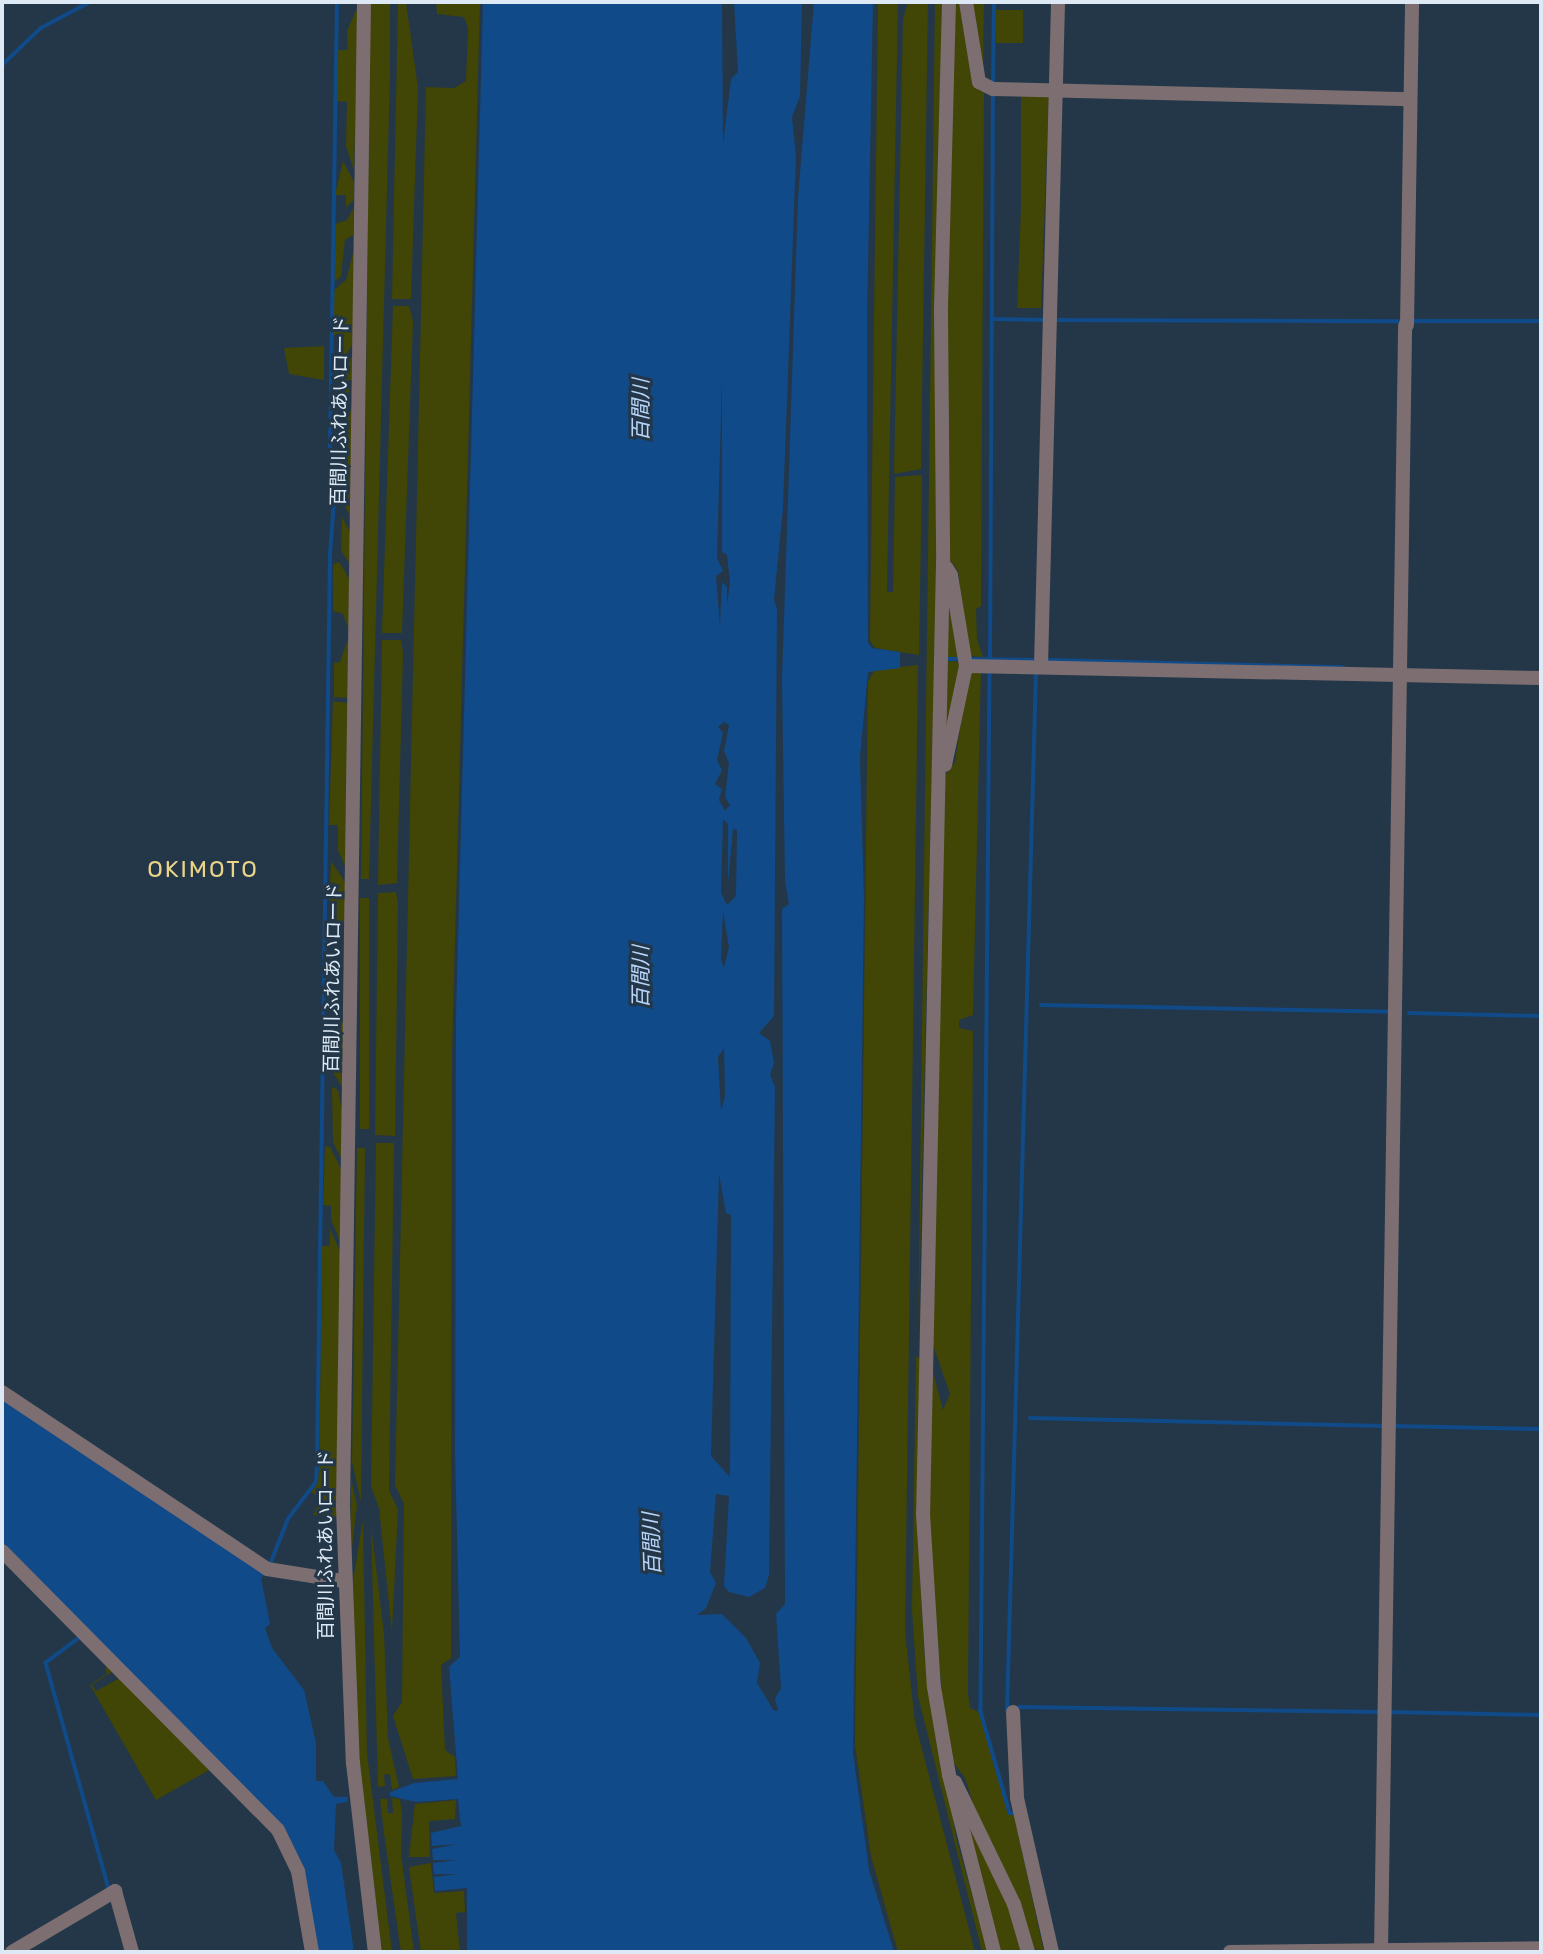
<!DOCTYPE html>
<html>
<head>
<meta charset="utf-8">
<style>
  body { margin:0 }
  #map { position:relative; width:1543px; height:1954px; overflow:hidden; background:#233748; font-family:Rubik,"Noto Sans JP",sans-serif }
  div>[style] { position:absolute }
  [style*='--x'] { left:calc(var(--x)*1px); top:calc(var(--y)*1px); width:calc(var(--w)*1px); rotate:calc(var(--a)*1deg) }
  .green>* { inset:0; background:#414506; transform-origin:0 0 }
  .water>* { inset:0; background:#114a88 }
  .stream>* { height:3.5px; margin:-1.75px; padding:0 1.75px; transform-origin:1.75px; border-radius:1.75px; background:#114a88 }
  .minor>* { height:14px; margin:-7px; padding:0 7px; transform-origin:7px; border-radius:7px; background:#7c6e71 }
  span { translate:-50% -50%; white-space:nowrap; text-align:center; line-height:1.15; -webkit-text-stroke:6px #233748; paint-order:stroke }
  .street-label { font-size:19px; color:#ddeaf5 }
  .water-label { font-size:21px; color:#b7d4f8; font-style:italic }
  .quarter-label { font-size:23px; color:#e9d487; letter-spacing:2px }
  .frame { position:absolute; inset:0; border:4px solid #ddeaf5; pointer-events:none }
</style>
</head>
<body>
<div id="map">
  <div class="green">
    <i style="clip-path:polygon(370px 2px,390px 2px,390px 75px,369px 879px,361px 879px)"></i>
    <i style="clip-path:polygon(398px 2px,406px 2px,418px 88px,411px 299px,392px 299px)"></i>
    <i style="clip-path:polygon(436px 2px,480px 2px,452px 1053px,451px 1658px,441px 1665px,445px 1750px,455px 1757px,456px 1776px,413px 1779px,393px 1716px,402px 1702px,404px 1504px,395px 1485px,426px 87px,454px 88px,466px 81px,468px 28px,464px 17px,437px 14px)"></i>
    <i style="clip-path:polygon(878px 2px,898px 2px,887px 592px,893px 592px,895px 477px,922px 475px,919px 655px,875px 648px,870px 641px)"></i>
    <i style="clip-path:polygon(908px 2px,928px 2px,921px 469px,894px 474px,903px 19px)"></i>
    <i style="clip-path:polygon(935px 2px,942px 2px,937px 561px,918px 1344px)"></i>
    <i style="clip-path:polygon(956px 2px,963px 2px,977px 88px,984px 92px,981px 606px,976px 609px,977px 639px,983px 657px,968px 656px,958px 571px,947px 556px,947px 231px)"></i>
    <i style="clip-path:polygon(971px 2px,984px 2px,983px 81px)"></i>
    <i style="clip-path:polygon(356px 10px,358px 10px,354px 171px,346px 146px,347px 102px,336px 101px,338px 50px,348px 50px,347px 31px)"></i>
    <i style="left:1023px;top:10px;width:33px;height:27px;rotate:90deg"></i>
    <i style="clip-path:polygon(1017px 91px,1049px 92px,1041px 308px,1017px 308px,1021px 208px,1021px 97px)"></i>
    <i style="clip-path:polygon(343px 161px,354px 182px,354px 200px,346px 207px,346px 195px,335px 195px)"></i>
    <i style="clip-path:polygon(354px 207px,353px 235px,345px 240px,341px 276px,334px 282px,335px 224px,347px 220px)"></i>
    <i style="clip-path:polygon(354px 249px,353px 343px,342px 363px,343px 336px,334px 335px,334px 290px,346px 280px)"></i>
    <i style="clip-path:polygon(393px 306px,409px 306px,413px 321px,402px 633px,382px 633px)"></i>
    <i style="clip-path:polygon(324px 346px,324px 380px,289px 374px,284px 348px)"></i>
    <i style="clip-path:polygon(353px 354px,352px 380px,334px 382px,335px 373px,341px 373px)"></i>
    <i style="clip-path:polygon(333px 388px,350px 388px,340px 418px,339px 408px,333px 408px)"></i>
    <i style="clip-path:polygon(353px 404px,351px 518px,343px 502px,341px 435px)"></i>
    <i style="clip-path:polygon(342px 517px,350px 532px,350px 564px,341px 551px)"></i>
    <i style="clip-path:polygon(339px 562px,349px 578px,349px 630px,343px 614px,333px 611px,333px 564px)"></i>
    <i style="clip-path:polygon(947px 589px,961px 656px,956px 657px,947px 658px)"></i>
    <i style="clip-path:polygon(348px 639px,348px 698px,334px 697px,334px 663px,340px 662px)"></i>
    <i style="clip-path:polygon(382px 640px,401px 640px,403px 653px,397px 883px,378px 885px)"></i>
    <i style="clip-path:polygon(947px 661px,961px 662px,944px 745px)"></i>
    <i style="clip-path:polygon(918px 665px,905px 1632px,915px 1722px,975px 1952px,898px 1952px,871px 1856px,855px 1745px,868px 681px,875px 670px)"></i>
    <i style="clip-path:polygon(981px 669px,973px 1015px,959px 1020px,959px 1028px,973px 1031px,968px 1693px,970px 1708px,979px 1712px,1009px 1815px,1014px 1815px,1044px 1952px,1030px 1947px,979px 1823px,965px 1778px,953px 1762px,942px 1696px,928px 1511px,930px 1361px,943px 1410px,950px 1394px,933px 1345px,944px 777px,955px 762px,968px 674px)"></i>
    <i style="clip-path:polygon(333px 701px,348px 703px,346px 868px,338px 850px,338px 825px,329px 825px)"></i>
    <i style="clip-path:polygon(331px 861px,345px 882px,345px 922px,340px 924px,329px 907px)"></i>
    <i style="clip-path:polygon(396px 892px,398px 904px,395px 1136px,375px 1135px,378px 893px)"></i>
    <i style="left:360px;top:898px;width:9px;height:231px"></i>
    <i style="clip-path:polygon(335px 1011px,345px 1017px,344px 1090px,334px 1074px)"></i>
    <i style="clip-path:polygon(332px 1087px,338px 1090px,342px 1110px,342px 1160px,333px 1142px)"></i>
    <i style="clip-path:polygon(376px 1143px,394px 1143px,389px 1490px,398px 1510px,392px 1632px,379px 1508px,371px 1486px)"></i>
    <i style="clip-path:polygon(325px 1146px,330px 1147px,342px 1171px,340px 1241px,331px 1220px,331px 1206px,323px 1205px)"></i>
    <i style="clip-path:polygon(357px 1148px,365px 1148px,361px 1502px,352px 1462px)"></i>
    <i style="clip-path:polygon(330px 1229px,342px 1256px,338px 1517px,313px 1515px,321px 1498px,311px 1492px,318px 1483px,319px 1465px,322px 1246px,330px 1246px)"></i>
    <i style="clip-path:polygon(916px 1356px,920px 1359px,918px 1537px,925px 1662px,957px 1841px,988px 1952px,982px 1952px,918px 1696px,912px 1610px)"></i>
    <i style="clip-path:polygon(351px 1479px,357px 1505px,350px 1564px)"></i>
    <i style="clip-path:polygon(363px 1520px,367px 1753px,392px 1952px,382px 1952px,359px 1757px,351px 1593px)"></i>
    <i style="clip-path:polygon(371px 1525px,384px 1634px,388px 1738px,399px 1787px,392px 1790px,390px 1774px,384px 1775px,385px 1786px,378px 1787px)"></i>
    <i style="clip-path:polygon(evenodd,109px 1666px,211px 1769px,156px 1800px,90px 1685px,107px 1674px,105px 1668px,109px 1666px,112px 1672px,118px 1679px,96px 1691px,92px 1685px,112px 1672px)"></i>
    <i style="clip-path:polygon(392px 1798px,400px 1799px,402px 1816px,401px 1854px,414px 1952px,401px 1952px,384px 1833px,380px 1799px,387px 1799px,388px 1813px,393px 1813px)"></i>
    <i style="clip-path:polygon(456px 1800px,455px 1819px,429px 1821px,430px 1857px,409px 1857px,415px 1804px)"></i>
    <i style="clip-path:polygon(960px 1800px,1012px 1908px,1024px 1952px,1001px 1952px)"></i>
    <i style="clip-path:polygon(431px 1863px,434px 1893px,464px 1891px,465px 1912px,456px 1913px,460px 1952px,421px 1952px,409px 1867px)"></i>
  </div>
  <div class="water">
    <i style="clip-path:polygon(evenodd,483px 2px,722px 2px,723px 144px,731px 79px,738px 72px,734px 2px,802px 2px,800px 96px,792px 117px,796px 157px,783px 508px,774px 600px,777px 609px,774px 1016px,759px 1033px,770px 1041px,774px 1063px,770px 1075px,775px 1087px,769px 1575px,765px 1588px,749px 1597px,729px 1592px,724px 1586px,729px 1496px,716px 1494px,710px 1572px,716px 1583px,706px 1608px,697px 1615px,722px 1614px,746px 1638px,760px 1663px,757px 1683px,774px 1711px,778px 1710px,775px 1699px,781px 1688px,776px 1614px,785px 1604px,782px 909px,789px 904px,785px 881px,782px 679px,798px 198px,814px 2px,873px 2px,867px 318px,868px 643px,872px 648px,900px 652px,900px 668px,868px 672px,860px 757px,864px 899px,853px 1753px,869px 1870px,894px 1952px,467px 1952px,467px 1888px,435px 1891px,434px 1877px,458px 1874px,434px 1874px,433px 1863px,457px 1860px,433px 1860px,432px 1849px,458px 1844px,432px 1846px,431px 1833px,461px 1826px,458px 1799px,416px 1802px,390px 1796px,390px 1792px,414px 1783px,458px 1779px,449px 1667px,460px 1657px,455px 1453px,456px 1017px,483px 2px,722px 379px,722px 552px,727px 555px,730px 582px,727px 606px,727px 587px,722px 582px,720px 625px,716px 576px,723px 571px,717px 558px,722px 379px,483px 2px,724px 722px,729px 725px,724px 751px,729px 763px,725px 797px,730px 805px,725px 811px,719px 800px,722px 789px,715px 784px,722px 770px,717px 760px,723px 733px,718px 727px,724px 722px,483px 2px,723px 819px,728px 824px,728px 884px,733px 829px,737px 830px,736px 896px,727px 905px,721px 893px,723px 819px,483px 2px,723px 911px,729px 947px,724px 968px,721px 959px,723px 911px,483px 2px,724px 1048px,725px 1096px,721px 1111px,718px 1057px,724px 1048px,483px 2px,719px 1174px,726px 1213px,731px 1215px,730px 1477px,711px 1456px,719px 1174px)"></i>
    <i style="clip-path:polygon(2px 1398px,265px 1574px,261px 1578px,270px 1624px,265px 1628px,272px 1648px,304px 1690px,316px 1743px,316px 1781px,323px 1781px,334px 1797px,348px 1797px,347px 1802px,336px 1804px,334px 1850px,341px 1863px,354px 1952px,317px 1952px,303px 1865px,286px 1831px,2px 1542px)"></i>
  </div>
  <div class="stream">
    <i style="--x:2;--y:65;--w:54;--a:-43.5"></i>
    <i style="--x:41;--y:28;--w:55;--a:-28"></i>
    <i style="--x:993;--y:84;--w:82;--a:-89.3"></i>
    <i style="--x:992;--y:319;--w:54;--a:1.1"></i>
    <i style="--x:1054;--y:320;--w:348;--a:0.2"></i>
    <i style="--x:1411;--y:321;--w:130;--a:0"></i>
    <i style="--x:990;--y:658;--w:564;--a:-89.7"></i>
    <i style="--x:948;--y:659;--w:8;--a:0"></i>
    <i style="--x:972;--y:659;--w:67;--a:0.9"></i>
    <i style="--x:1047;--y:660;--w:296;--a:1.4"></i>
    <i style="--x:990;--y:672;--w:1040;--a:90.5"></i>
    <i style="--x:981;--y:1712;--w:105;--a:74"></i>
    <i style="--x:1010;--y:1813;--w:5;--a:0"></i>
    <i style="--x:1041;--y:1005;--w:351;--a:1.1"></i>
    <i style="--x:1409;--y:1013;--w:132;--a:1.3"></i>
    <i style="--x:1030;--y:1418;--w:355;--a:1.3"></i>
    <i style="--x:1394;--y:1426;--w:147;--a:1.2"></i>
    <i style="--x:271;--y:1562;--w:46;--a:-68.4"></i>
    <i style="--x:288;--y:1519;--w:46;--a:-52.9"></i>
    <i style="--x:316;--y:1482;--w:18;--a:-87"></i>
    <i style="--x:317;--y:1464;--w:910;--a:-89.18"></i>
    <i style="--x:330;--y:554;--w:53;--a:-85.7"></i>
    <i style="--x:334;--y:501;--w:54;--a:-94.2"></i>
    <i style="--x:330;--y:447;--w:445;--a:-89.1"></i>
    <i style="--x:78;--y:1639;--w:40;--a:143"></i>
    <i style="--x:46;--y:1663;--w:234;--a:74.4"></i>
    <i style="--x:1019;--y:1707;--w:361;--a:0.8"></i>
    <i style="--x:1007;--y:1711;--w:1039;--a:-88.4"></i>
    <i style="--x:1389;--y:1712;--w:152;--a:1.1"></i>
  </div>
  <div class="minor">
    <i style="--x:364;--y:2;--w:1505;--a:90.8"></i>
    <i style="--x:343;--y:1507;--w:256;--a:87.8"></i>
    <i style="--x:353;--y:1763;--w:190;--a:83.4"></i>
    <i style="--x:949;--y:2;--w:311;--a:91.5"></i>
    <i style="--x:941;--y:313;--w:250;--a:89.5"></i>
    <i style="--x:943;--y:563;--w:951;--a:91.2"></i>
    <i style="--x:923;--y:1514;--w:173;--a:86.4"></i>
    <i style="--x:934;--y:1687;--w:89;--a:80.3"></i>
    <i style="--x:949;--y:1775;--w:183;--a:75.7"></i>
    <i style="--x:966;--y:2;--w:81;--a:80.8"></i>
    <i style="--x:979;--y:82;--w:16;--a:27"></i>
    <i style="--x:993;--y:89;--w:417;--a:1.4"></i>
    <i style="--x:1407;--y:325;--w:323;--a:-89.1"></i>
    <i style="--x:966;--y:666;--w:575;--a:1.2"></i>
    <i style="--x:1041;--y:666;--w:664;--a:-88.53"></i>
    <i style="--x:945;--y:765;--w:101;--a:-78"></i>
    <i style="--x:966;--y:666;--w:92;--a:-99.4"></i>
    <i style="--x:951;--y:575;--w:9;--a:-122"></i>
    <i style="--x:2;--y:1392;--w:319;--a:33.7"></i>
    <i style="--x:267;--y:1569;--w:78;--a:8.9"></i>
    <i style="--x:2;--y:1551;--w:392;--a:45.3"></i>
    <i style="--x:278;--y:1830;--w:46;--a:64"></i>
    <i style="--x:298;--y:1871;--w:82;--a:80.2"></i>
    <i style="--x:1013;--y:1712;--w:86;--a:87.3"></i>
    <i style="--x:1017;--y:1798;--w:158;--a:77.2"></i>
    <i style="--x:955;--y:1782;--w:136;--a:64.2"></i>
    <i style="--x:1014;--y:1904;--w:50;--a:73.7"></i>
    <i style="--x:12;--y:1952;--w:120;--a:-30.6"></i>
    <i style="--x:115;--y:1891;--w:63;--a:74.4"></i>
    <i style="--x:1230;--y:1952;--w:311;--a:-0.7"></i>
    <i style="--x:1381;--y:1952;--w:1627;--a:-89.15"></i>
  </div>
  <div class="street-label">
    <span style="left:340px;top:411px;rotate:-89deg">百間川ふれあいロード</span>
    <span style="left:333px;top:978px;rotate:-89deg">百間川ふれあいロード</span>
    <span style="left:326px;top:1545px;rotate:-90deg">百間川ふれあいロード</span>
  </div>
  <div class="water-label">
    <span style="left:641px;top:410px;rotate:-90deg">百間川</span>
    <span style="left:641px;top:977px;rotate:-90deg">百間川</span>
    <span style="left:652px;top:1544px;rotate:-92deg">百間川</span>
  </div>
  <div class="quarter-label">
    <span style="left:203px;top:869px">OKIMOTO</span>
  </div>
  <div class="frame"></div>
</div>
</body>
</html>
